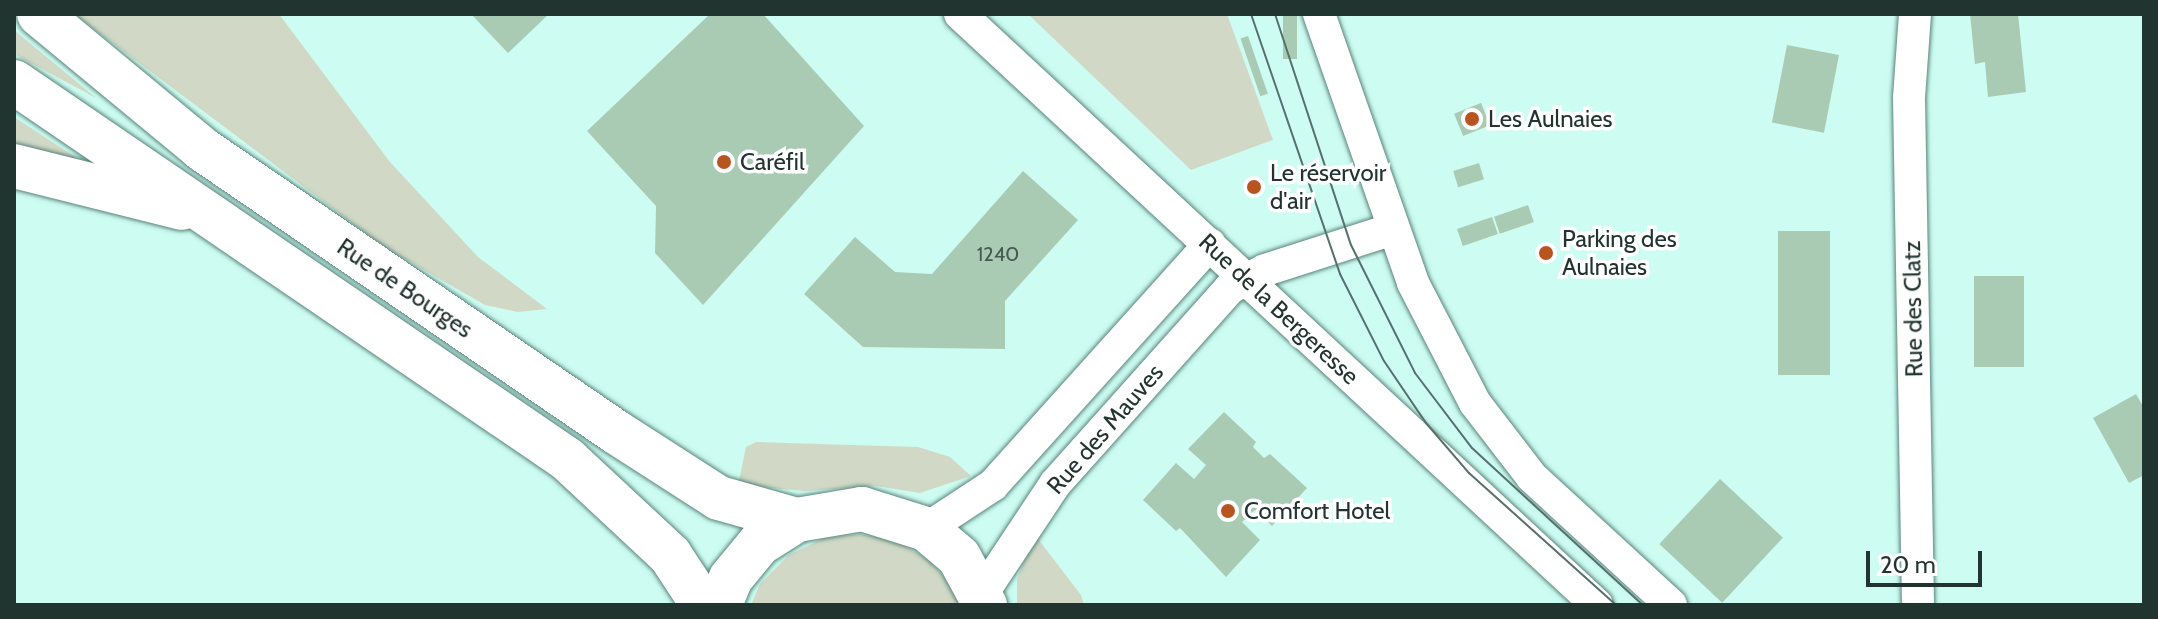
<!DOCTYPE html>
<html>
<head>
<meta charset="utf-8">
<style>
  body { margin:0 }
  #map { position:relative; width:2158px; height:619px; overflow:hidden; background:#cdfcf2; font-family:Cabin,sans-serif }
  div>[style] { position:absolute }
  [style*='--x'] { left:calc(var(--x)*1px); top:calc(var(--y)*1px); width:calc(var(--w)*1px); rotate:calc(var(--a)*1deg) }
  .green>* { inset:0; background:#d1d9c6 }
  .building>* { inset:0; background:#aacbb3; transform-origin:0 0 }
  .roads { filter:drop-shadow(0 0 2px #58837a) drop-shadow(0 0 2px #58837a) }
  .minor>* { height:32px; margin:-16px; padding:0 16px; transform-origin:16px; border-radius:16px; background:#fff }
  .primary>* { height:44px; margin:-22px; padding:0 22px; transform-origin:22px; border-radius:22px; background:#fff }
  .tram>* { height:2px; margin:-1px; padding:0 1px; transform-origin:1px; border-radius:1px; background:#56716b }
  .dots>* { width:22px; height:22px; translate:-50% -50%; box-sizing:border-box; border:4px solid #fff; border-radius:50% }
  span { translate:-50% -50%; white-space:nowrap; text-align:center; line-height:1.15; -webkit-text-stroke:7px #fff; paint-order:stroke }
  .number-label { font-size:20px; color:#445a51 }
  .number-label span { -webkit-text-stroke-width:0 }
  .poi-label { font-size:24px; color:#223430 }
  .left { translate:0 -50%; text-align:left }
  .street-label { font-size:24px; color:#223430 }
  .frame { position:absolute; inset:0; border:16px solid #223430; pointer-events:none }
  .scale { position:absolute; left:1866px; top:551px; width:116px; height:36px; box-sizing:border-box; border:4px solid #223430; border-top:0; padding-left:10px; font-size:24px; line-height:28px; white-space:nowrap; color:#223430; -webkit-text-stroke:6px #fff; paint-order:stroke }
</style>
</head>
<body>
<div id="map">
  <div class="green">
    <i style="clip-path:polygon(74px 14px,279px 14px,390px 162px,478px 257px,547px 309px,518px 312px,485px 305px,384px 247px)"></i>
    <i style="clip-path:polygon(1028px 14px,1227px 14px,1273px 140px,1191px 170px)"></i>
    <i style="clip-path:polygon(14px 30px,96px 98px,14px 54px)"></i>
    <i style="clip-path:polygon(14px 117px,95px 170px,14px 152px)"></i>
    <i style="clip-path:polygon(756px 442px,918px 447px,950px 457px,971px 476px,920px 493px,876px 486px,805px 491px,760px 487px,739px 481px,746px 447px)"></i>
    <i style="clip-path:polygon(860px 534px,896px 541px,928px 559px,952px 586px,961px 605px,751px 605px,760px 584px,789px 555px,824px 538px)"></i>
    <i style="clip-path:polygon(1035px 535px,1081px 595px,1084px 605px,1017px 605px,1017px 579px)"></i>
  </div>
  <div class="building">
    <i style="clip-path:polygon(471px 14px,549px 14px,508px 53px)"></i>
    <i style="clip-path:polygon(710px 14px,763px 14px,864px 126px,703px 305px,655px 253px,656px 206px,587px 131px)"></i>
    <i style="left:1283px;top:14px;width:14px;height:45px"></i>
    <i style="clip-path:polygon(1970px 14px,2018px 14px,2026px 92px,1988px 97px,1985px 62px,1975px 64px)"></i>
    <i style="left:1248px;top:36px;width:61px;height:8px;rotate:71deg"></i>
    <i style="left:1787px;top:45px;width:53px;height:79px;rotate:11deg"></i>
    <i style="left:1481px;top:103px;width:24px;height:29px;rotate:68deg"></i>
    <i style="left:1479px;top:163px;width:17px;height:27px;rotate:73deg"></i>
    <i style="clip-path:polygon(1023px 171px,1078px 220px,1005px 301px,1005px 349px,863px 347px,804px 294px,855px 237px,895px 272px,932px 274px)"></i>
    <i style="left:1528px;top:205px;width:18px;height:36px;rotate:71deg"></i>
    <i style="left:1492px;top:217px;width:18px;height:37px;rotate:71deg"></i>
    <i style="left:1778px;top:231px;width:52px;height:144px"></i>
    <i style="left:1974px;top:276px;width:50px;height:91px"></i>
    <i style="clip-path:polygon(2136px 394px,2144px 408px,2144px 475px,2129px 483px,2093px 418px)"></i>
    <i style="clip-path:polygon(1224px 412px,1256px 442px,1253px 447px,1264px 458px,1270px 454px,1307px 488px,1272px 526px,1255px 510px,1242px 522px,1260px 540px,1226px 577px,1180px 528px,1176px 531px,1143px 500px,1176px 463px,1194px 479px,1206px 465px,1188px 449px)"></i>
    <i style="left:1720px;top:479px;width:86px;height:89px;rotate:43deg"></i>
  </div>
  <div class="roads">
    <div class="minor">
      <i style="--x:960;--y:14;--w:869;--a:42.85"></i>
      <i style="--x:1319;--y:14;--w:285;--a:70.7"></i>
      <i style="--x:1413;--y:283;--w:135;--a:62.7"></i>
      <i style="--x:1475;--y:403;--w:93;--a:52.4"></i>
      <i style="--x:1532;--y:477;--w:189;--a:42.6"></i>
      <i style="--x:1915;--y:14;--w:84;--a:94.1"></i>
      <i style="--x:1909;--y:98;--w:507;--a:88.98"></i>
      <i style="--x:926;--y:529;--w:80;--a:-33.3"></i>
      <i style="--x:993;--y:485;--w:324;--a:-48"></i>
      <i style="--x:982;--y:594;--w:132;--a:-56.4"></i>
      <i style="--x:1055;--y:484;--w:263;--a:-48.2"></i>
      <i style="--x:1230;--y:288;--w:39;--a:-27"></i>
      <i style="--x:1265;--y:270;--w:134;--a:-17.8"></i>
    </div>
    <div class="primary">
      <i style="--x:39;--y:14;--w:212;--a:39.6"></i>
      <i style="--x:202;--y:149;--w:501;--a:34.36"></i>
      <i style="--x:616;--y:432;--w:122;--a:32.7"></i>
      <i style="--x:719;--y:498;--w:81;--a:15.8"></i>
      <i style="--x:14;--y:82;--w:669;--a:34.28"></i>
      <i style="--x:567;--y:459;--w:141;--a:43"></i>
      <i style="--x:670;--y:555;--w:60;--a:56.6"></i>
      <i style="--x:14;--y:166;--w:173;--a:14"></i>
      <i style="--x:720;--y:605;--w:29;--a:-68"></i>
      <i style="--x:731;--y:578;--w:44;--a:-50.5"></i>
      <i style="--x:759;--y:544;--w:45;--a:-32.3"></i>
      <i style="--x:797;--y:520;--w:66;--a:-9.6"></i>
      <i style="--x:862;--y:509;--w:67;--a:17.4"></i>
      <i style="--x:926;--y:529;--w:43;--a:40.3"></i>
      <i style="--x:959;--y:557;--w:55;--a:61.6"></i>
    </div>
  </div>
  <div class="tram">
    <i style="--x:1251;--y:14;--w:275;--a:71.1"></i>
    <i style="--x:1340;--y:274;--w:97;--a:63.2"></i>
    <i style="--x:1384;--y:361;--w:75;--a:55.9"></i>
    <i style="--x:1426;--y:423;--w:66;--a:49.3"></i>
    <i style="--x:1469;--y:473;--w:198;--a:41.9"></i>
    <i style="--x:1275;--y:14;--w:243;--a:71.8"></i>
    <i style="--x:1351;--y:245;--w:143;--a:63.4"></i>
    <i style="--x:1415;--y:373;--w:94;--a:52.8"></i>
    <i style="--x:1472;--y:448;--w:232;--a:42.6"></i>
  </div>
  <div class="dots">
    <i style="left:1472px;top:119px;background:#b8541f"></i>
    <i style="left:724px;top:162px;background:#b8541f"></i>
    <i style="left:1254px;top:187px;background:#b8541f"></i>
    <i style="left:1546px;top:253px;background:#b8541f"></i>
    <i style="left:1228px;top:511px;background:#b8541f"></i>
  </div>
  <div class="number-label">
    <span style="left:998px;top:254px">1240</span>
  </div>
  <div class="poi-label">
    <span class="left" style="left:1488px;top:119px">Les Aulnaies</span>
    <span class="left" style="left:740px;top:162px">Caréfil</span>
    <span class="left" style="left:1270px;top:187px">Le réservoir<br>d'air</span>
    <span class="left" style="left:1562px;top:253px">Parking des<br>Aulnaies</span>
    <span class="left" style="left:1244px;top:511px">Comfort Hotel</span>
  </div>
  <div class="street-label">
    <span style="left:405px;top:288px;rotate:34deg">Rue de Bourges</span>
    <span style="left:1279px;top:309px;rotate:43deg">Rue de la Bergeresse</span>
    <span style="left:1913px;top:309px;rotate:-91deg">Rue des Clatz</span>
    <span style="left:1105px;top:429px;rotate:-49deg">Rue des Mauves</span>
  </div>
  <div class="frame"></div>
  <div class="scale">20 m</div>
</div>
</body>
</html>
